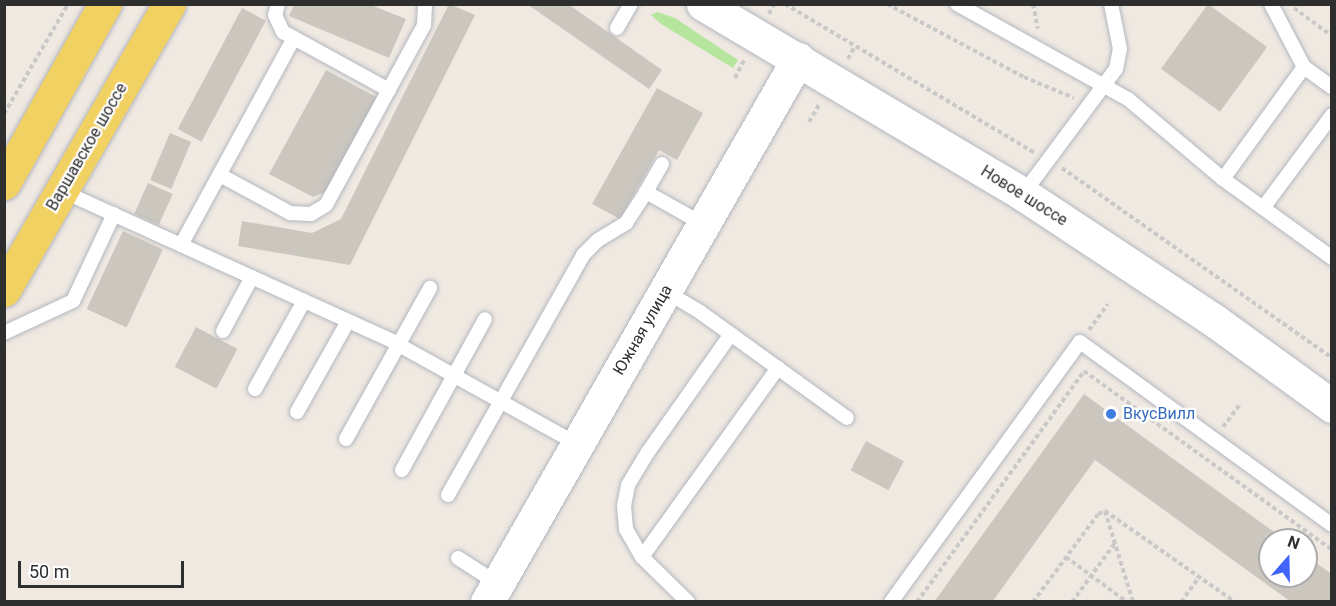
<!DOCTYPE html>
<html>
<head>
<meta charset="utf-8">
<style>
  body { margin:0 }
  #map { position:relative; width:1336px; height:606px; overflow:hidden; background:#efe9e1; font-family:Roboto,sans-serif }
  div>[style] { position:absolute }
  [style*='--x'] { left:calc(var(--x)*1px); top:calc(var(--y)*1px); width:calc(var(--w)*1px); rotate:calc(var(--a)*1deg) }
  .green>* { inset:0; background:#b6e59e }
  .building>* { inset:0; background:#cbc7bf; transform-origin:0 0 }
  .path>* { height:4px; margin-top:-2px; transform-origin:0; background:repeating-linear-gradient(90deg,#c9c9c9 0 4.5px,transparent 0 7.5px) }
  .roads { filter:drop-shadow(0 0 2px #b4b7c1) drop-shadow(0 0 2px #b4b7c1) }
  .lane>* { height:14px; margin:-7px; padding:0 7px; transform-origin:7px; border-radius:7px; background:#fff }
  .secondary>* { height:33px; margin:-16.5px; padding:0 16.5px; transform-origin:16.5px; border-radius:16.5px; background:#fff }
  .primary>* { height:33px; margin:-16.5px; padding:0 16.5px; transform-origin:16.5px; border-radius:16.5px; background:#f2d163 }
  .dots>* { width:16px; height:16px; translate:-50% -50%; box-sizing:border-box; border:3px solid #fff; border-radius:50% }
  span { translate:-50% -50%; white-space:nowrap; text-align:center; line-height:1.15; -webkit-text-stroke:4.5px #fff; paint-order:stroke }
  .street-label { font-size:16px; color:#2e2e2e }
  .shop-label { font-size:16px; color:#366cbe }
  .left { translate:0 -50%; text-align:left }
  .frame { position:absolute; inset:0; border:6px solid #2e2e2e; pointer-events:none }
  .north { position:absolute; left:1258px; top:528px; width:60px; height:60px; box-sizing:border-box; background:#fff; border:2px solid #ababab; border-radius:50%; rotate:20deg; font-size:16px; font-weight:700; line-height:24px; text-align:center; color:#2e2e2e }
  .north::after { content:''; display:block; margin:auto; width:21px; height:27px; background:#4264fb; clip-path:polygon(50% 0,100% 100%,50% 72%,0 100%) }
  .scale { position:absolute; left:18px; top:561px; width:166px; height:27px; box-sizing:border-box; border:3px solid #2e2e2e; border-top:0; padding-left:8px; font-size:18px; line-height:21px; white-space:nowrap; color:#2e2e2e; -webkit-text-stroke:4px #fff; paint-order:stroke }
</style>
</head>
<body>
<div id="map">
  <div class="green">
    <i style="clip-path:polygon(657px 12px,675px 18px,738px 60px,733px 68px,661px 24px,651px 15px)"></i>
  </div>
  <div class="building">
    <i style="clip-path:polygon(449px 4px,475px 15px,350px 265px,238px 246px,242px 221px,312px 233px,341px 219px)"></i>
    <i style="clip-path:polygon(527px 4px,568px 4px,662px 70px,649px 89px)"></i>
    <i style="left:1208px;top:4px;width:73px;height:80px;rotate:36deg"></i>
    <i style="clip-path:polygon(294px 5px,371px 5px,406px 19px,389px 58px,289px 16px)"></i>
    <i style="left:242px;top:8px;width:27px;height:137px;rotate:28deg"></i>
    <i style="clip-path:polygon(326px 70px,378px 98px,327px 191px,313px 197px,269px 174px)"></i>
    <i style="clip-path:polygon(657px 88px,703px 113px,677px 160px,659px 150px,620px 219px,592px 204px)"></i>
    <i style="left:170px;top:133px;width:23px;height:51px;rotate:23deg"></i>
    <i style="left:148px;top:183px;width:27px;height:34px;rotate:24deg"></i>
    <i style="left:123px;top:231px;width:44px;height:86px;rotate:25deg"></i>
    <i style="left:196px;top:327px;width:47px;height:45px;rotate:28deg"></i>
    <i style="clip-path:polygon(1084px 394px,1285px 540px,1270px 540px,1270px 576px,1306px 576px,1306px 556px,1332px 574px,1332px 602px,1291px 602px,1095px 460px,992px 602px,934px 602px)"></i>
    <i style="left:866px;top:441px;width:43px;height:33px;rotate:28deg"></i>
  </div>
  <div class="path">
    <i style="--x:785;--y:4;--w:291;--a:30.8"></i>
    <i style="--x:887;--y:4;--w:155;--a:28.1"></i>
    <i style="--x:1024;--y:77;--w:54;--a:22.8"></i>
    <i style="--x:1033;--y:4;--w:25;--a:79"></i>
    <i style="--x:1294;--y:8;--w:47;--a:36.4"></i>
    <i style="--x:769;--y:14;--w:11;--a:-63"></i>
    <i style="--x:848;--y:59;--w:15;--a:-62"></i>
    <i style="--x:735;--y:78;--w:22;--a:-63"></i>
    <i style="--x:4;--y:114;--w:127;--a:-59.8"></i>
    <i style="--x:809;--y:122;--w:22;--a:-60"></i>
    <i style="--x:1062;--y:168;--w:330;--a:35.1"></i>
    <i style="--x:1089;--y:330;--w:32;--a:-54"></i>
    <i style="--x:1223;--y:427;--w:30;--a:-53"></i>
    <i style="--x:1105;--y:511;--w:95;--a:72.9"></i>
    <i style="--x:1066;--y:557;--w:76;--a:36.4"></i>
    <i style="--x:917;--y:602;--w:285;--a:-54.1"></i>
    <i style="--x:1084;--y:371;--w:306;--a:35.8"></i>
    <i style="--x:1033;--y:602;--w:109;--a:-53.5"></i>
    <i style="--x:1098;--y:514;--w:8;--a:-23"></i>
    <i style="--x:1105;--y:511;--w:159;--a:35"></i>
    <i style="--x:1072;--y:602;--w:73;--a:-53.9"></i>
    <i style="--x:1181;--y:602;--w:32;--a:-54"></i>
  </div>
  <div class="roads">
    <div class="lane">
      <i style="--x:278;--y:4;--w:11;--a:105"></i>
      <i style="--x:275;--y:15;--w:19;--a:65"></i>
      <i style="--x:283;--y:32;--w:121;--a:28.7"></i>
      <i style="--x:957;--y:4;--w:196;--a:29.1"></i>
      <i style="--x:1128;--y:99;--w:124;--a:40.1"></i>
      <i style="--x:1223;--y:179;--w:135;--a:35.9"></i>
      <i style="--x:1271;--y:4;--w:71;--a:62.4"></i>
      <i style="--x:1304;--y:67;--w:34;--a:36"></i>
      <i style="--x:617;--y:28;--w:28;--a:-60"></i>
      <i style="--x:662;--y:164;--w:32;--a:120"></i>
      <i style="--x:646;--y:192;--w:65;--a:29.3"></i>
      <i style="--x:220;--y:175;--w:80;--a:28.5"></i>
      <i style="--x:290;--y:213;--w:21;--a:3"></i>
      <i style="--x:311;--y:214;--w:17;--a:-31"></i>
      <i style="--x:326;--y:205;--w:205;--a:-61.4"></i>
      <i style="--x:424;--y:25;--w:21;--a:-87"></i>
      <i style="--x:1223;--y:179;--w:138;--a:-54.1"></i>
      <i style="--x:62;--y:191;--w:362;--a:24.4"></i>
      <i style="--x:392;--y:341;--w:212;--a:29.1"></i>
      <i style="--x:1023;--y:194;--w:156;--a:-53.4"></i>
      <i style="--x:1116;--y:69;--w:20;--a:-79"></i>
      <i style="--x:1120;--y:49;--w:46;--a:-101.3"></i>
      <i style="--x:1263;--y:208;--w:116;--a:-53.4"></i>
      <i style="--x:181;--y:245;--w:236;--a:-61.4"></i>
      <i style="--x:665;--y:291;--w:41;--a:31"></i>
      <i style="--x:700;--y:312;--w:181;--a:35.8"></i>
      <i style="--x:223;--y:331;--w:61;--a:-61.8"></i>
      <i style="--x:4;--y:333;--w:76;--a:-24.9"></i>
      <i style="--x:73;--y:301;--w:96;--a:-64.8"></i>
      <i style="--x:255;--y:389;--w:101;--a:-60.9"></i>
      <i style="--x:297;--y:412;--w:104;--a:-60.7"></i>
      <i style="--x:346;--y:439;--w:173;--a:-60.9"></i>
      <i style="--x:402;--y:470;--w:172;--a:-61.2"></i>
      <i style="--x:448;--y:495;--w:275;--a:-60.6"></i>
      <i style="--x:583;--y:255;--w:21;--a:-45"></i>
      <i style="--x:598;--y:240;--w:33;--a:-31"></i>
      <i style="--x:626;--y:223;--w:37;--a:-57"></i>
      <i style="--x:642;--y:557;--w:233;--a:-54.3"></i>
      <i style="--x:458;--y:558;--w:46;--a:32.7"></i>
      <i style="--x:688;--y:602;--w:64;--a:-135.6"></i>
      <i style="--x:642;--y:557;--w:32;--a:-120"></i>
      <i style="--x:626;--y:529;--w:23;--a:-95"></i>
      <i style="--x:624;--y:506;--w:21;--a:-79"></i>
      <i style="--x:628;--y:485;--w:39;--a:-59"></i>
      <i style="--x:648;--y:452;--w:144;--a:-54.9"></i>
      <i style="--x:891;--y:602;--w:321;--a:-54"></i>
      <i style="--x:1080;--y:342;--w:311;--a:36"></i>
    </div>
    <div class="secondary">
      <i style="--x:703;--y:4;--w:372;--a:30.7"></i>
      <i style="--x:1023;--y:194;--w:230;--a:33.5"></i>
      <i style="--x:1215;--y:321;--w:145;--a:36"></i>
      <i style="--x:487;--y:602;--w:626;--a:-60.2"></i>
    </div>
    <div class="primary">
      <i style="--x:4;--y:183;--w:206;--a:-60.6"></i>
      <i style="--x:4;--y:290;--w:330;--a:-60"></i>
    </div>
  </div>
  <div class="dots">
    <i style="left:1111px;top:414px;background:#3f7fe0"></i>
  </div>
  <div class="street-label">
    <span style="left:87px;top:147px;rotate:-60deg">Варшавское шоссе</span>
    <span style="left:1024px;top:196px;rotate:32deg">Новое шоссе</span>
    <span style="left:643px;top:330px;rotate:-60deg">Южная улица</span>
  </div>
  <div class="shop-label">
    <span class="left" style="left:1123px;top:414px">ВкусВилл</span>
  </div>
  <div class="frame"></div>
  <div class="north">N</div>
  <div class="scale">50 m</div>
</div>
</body>
</html>
